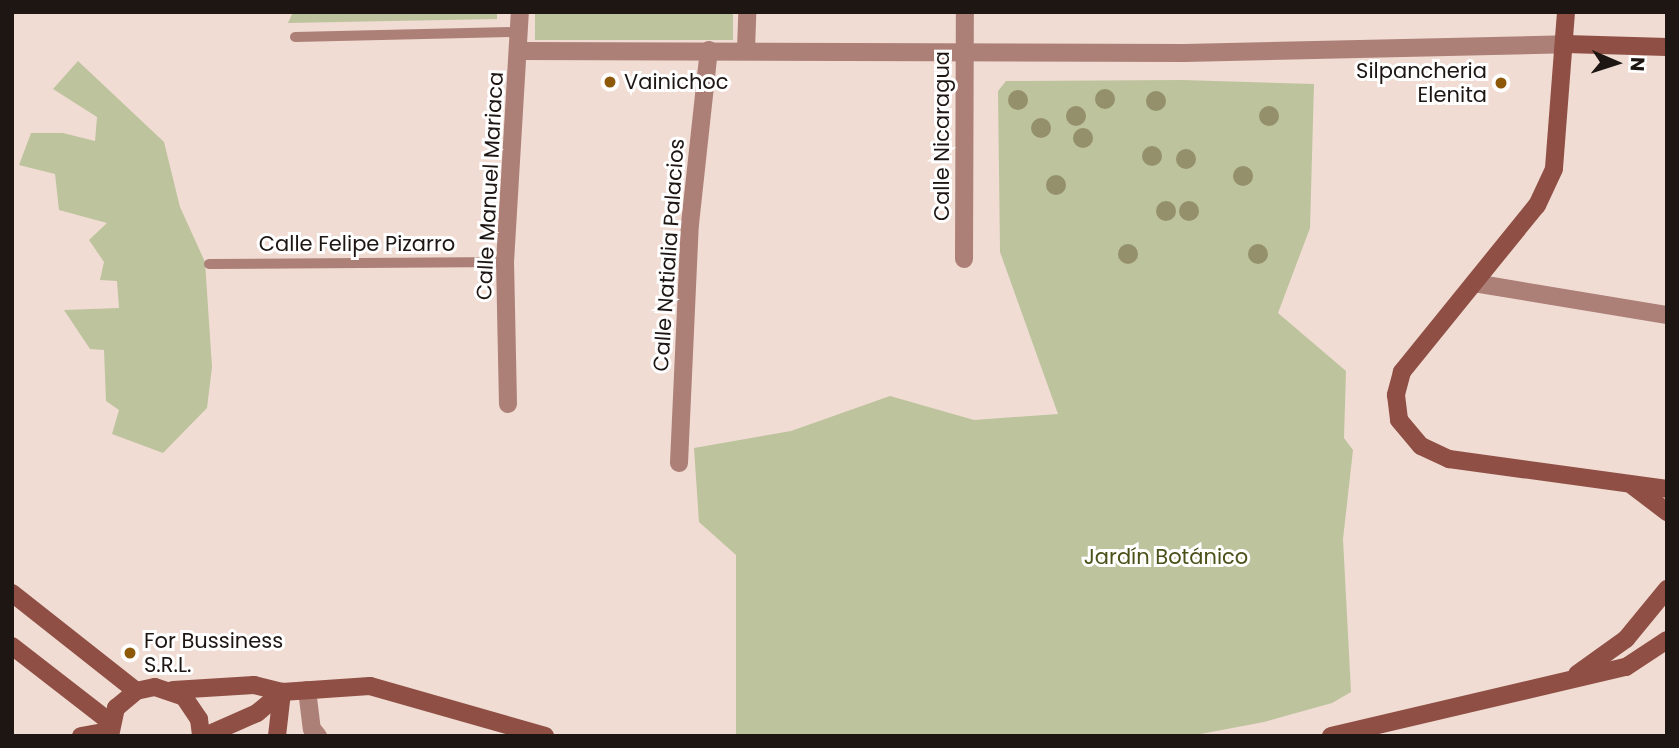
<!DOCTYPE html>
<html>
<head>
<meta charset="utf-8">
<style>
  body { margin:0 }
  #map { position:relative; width:1679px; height:748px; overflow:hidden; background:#f0dcd3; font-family:Poppins,sans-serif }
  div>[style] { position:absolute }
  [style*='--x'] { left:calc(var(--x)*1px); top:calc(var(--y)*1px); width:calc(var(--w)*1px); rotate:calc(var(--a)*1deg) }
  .green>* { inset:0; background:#bdc39d; transform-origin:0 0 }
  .lane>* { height:10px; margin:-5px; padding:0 5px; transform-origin:5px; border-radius:5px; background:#ac7f77 }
  .street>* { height:18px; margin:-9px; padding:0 9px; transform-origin:9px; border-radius:9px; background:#ac7f77 }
  .secondary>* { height:18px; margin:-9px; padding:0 9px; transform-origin:9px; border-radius:9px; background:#8f4f45 }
  .trees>* { width:20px; height:20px; margin:-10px; border-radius:50%; background:#95906c }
  .dots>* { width:19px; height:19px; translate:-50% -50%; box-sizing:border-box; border:4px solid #fff; border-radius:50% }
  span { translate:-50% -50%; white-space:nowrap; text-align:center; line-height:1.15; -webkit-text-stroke:6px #fff; paint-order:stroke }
  .poi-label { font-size:21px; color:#1d1613 }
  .right { translate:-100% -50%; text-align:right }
  .left { translate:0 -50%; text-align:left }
  .street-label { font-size:21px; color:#1d1613 }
  .park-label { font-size:21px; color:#4b5118 }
  .frame { position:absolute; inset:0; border:14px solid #1d1613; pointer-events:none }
  .north { position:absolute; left:1581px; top:28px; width:70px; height:70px; -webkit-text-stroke:5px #fff; paint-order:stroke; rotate:93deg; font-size:19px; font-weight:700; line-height:28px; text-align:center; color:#1d1613 }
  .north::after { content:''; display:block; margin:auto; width:24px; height:32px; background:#1d1613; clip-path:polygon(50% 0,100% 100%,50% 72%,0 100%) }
</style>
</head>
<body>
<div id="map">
  <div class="green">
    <i style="clip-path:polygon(293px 12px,497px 12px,497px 19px,288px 23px)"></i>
    <i style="left:535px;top:12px;width:198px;height:28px"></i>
    <i style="clip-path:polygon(78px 61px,164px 142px,180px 207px,205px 262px,212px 367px,207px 408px,163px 453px,112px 434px,119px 410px,106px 401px,104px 350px,90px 349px,64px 310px,119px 308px,117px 281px,100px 280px,104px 262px,89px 240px,107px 223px,59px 210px,55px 174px,19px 165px,31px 133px,63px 133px,95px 141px,97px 117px,53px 89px)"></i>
    <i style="clip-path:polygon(1182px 80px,1314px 84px,1310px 228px,1278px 313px,1346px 371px,1344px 438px,1353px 450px,1343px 539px,1351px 692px,1332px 703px,1264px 722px,1190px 736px,736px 736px,736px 555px,699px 522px,694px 448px,791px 431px,890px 396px,974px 420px,1058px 414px,1000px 252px,998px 91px,1006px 81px)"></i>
  </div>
  <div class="lane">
    <i style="--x:295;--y:37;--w:225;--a:-1.3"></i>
    <i style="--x:209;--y:264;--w:296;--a:-0.4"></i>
  </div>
  <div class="street">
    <i style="--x:746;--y:50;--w:38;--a:-88"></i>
    <i style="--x:520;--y:51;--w:664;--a:0.17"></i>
    <i style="--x:1184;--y:53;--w:382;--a:-1.3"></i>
    <i style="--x:964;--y:259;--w:247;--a:-89.8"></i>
    <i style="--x:1474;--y:283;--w:196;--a:9.4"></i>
    <i style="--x:508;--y:404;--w:142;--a:-91.2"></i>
    <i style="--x:505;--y:262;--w:250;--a:-86.6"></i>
    <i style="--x:679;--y:463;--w:239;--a:-87.4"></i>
    <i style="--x:690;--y:224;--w:175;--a:-83.8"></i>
    <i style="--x:307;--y:690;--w:39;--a:83"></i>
    <i style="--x:312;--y:729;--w:9;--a:49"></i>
  </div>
  <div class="secondary">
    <i style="--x:1566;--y:12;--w:157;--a:94.4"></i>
    <i style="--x:1554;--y:169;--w:40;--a:115"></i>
    <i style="--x:1537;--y:205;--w:215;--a:129"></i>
    <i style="--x:1402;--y:372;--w:24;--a:105"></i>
    <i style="--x:1396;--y:395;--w:25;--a:83"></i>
    <i style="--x:1399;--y:420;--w:34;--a:50"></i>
    <i style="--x:1421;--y:446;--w:31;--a:25"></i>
    <i style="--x:1449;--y:459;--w:220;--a:7.8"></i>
    <i style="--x:1566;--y:44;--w:101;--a:1.7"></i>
    <i style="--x:1633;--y:486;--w:43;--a:37.4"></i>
    <i style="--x:12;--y:593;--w:158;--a:38.3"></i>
    <i style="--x:12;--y:646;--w:124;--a:37.8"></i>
    <i style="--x:1577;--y:674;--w:60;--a:-35.5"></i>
    <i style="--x:1626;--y:639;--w:65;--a:-50.6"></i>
    <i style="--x:173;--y:690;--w:81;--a:-3.5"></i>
    <i style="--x:254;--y:685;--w:29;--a:14"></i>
    <i style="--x:282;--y:692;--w:88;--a:-3.9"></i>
    <i style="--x:370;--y:686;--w:182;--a:15.9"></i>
    <i style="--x:81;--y:736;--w:28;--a:-10"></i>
    <i style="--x:110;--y:736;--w:29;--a:-78"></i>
    <i style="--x:116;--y:708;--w:26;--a:-40"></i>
    <i style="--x:136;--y:691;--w:19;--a:-12"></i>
    <i style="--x:155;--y:687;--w:31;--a:19"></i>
    <i style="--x:184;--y:697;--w:27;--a:56"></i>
    <i style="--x:199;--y:719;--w:17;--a:83"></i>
    <i style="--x:205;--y:736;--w:57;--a:-23.9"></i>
    <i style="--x:257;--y:713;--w:33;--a:-40"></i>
    <i style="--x:277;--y:736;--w:44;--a:-83.5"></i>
    <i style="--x:1331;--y:736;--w:303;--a:-13.2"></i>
    <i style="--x:1626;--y:667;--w:49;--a:-33.4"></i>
  </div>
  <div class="trees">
    <i style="left:1105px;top:99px"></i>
    <i style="left:1018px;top:100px"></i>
    <i style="left:1156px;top:101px"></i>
    <i style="left:1076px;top:116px"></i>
    <i style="left:1269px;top:116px"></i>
    <i style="left:1041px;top:128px"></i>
    <i style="left:1083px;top:138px"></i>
    <i style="left:1152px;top:156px"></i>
    <i style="left:1186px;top:159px"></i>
    <i style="left:1243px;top:176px"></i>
    <i style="left:1056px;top:185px"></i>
    <i style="left:1166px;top:211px"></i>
    <i style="left:1189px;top:211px"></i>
    <i style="left:1128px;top:254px"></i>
    <i style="left:1258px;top:254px"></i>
  </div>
  <div class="dots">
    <i style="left:610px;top:82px;background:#8d5808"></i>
    <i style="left:1501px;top:83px;background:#8d5808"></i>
    <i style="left:130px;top:653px;background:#8d5808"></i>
  </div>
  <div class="poi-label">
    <span class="right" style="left:1487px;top:83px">Silpancheria<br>Elenita</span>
    <span class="left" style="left:624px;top:82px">Vainichoc</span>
    <span class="left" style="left:144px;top:653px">For Bussiness<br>S.R.L.</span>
  </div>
  <div class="street-label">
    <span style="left:942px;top:136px;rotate:-90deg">Calle Nicaragua</span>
    <span style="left:490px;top:186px;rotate:-87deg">Calle Manuel Mariaca</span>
    <span style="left:357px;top:244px">Calle Felipe Pizarro</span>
    <span style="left:669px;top:255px;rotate:-86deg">Calle Natialia Palacios</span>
  </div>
  <div class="park-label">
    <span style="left:1166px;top:557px">Jardín Botánico</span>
  </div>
  <div class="frame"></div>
  <div class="north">N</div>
</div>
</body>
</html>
